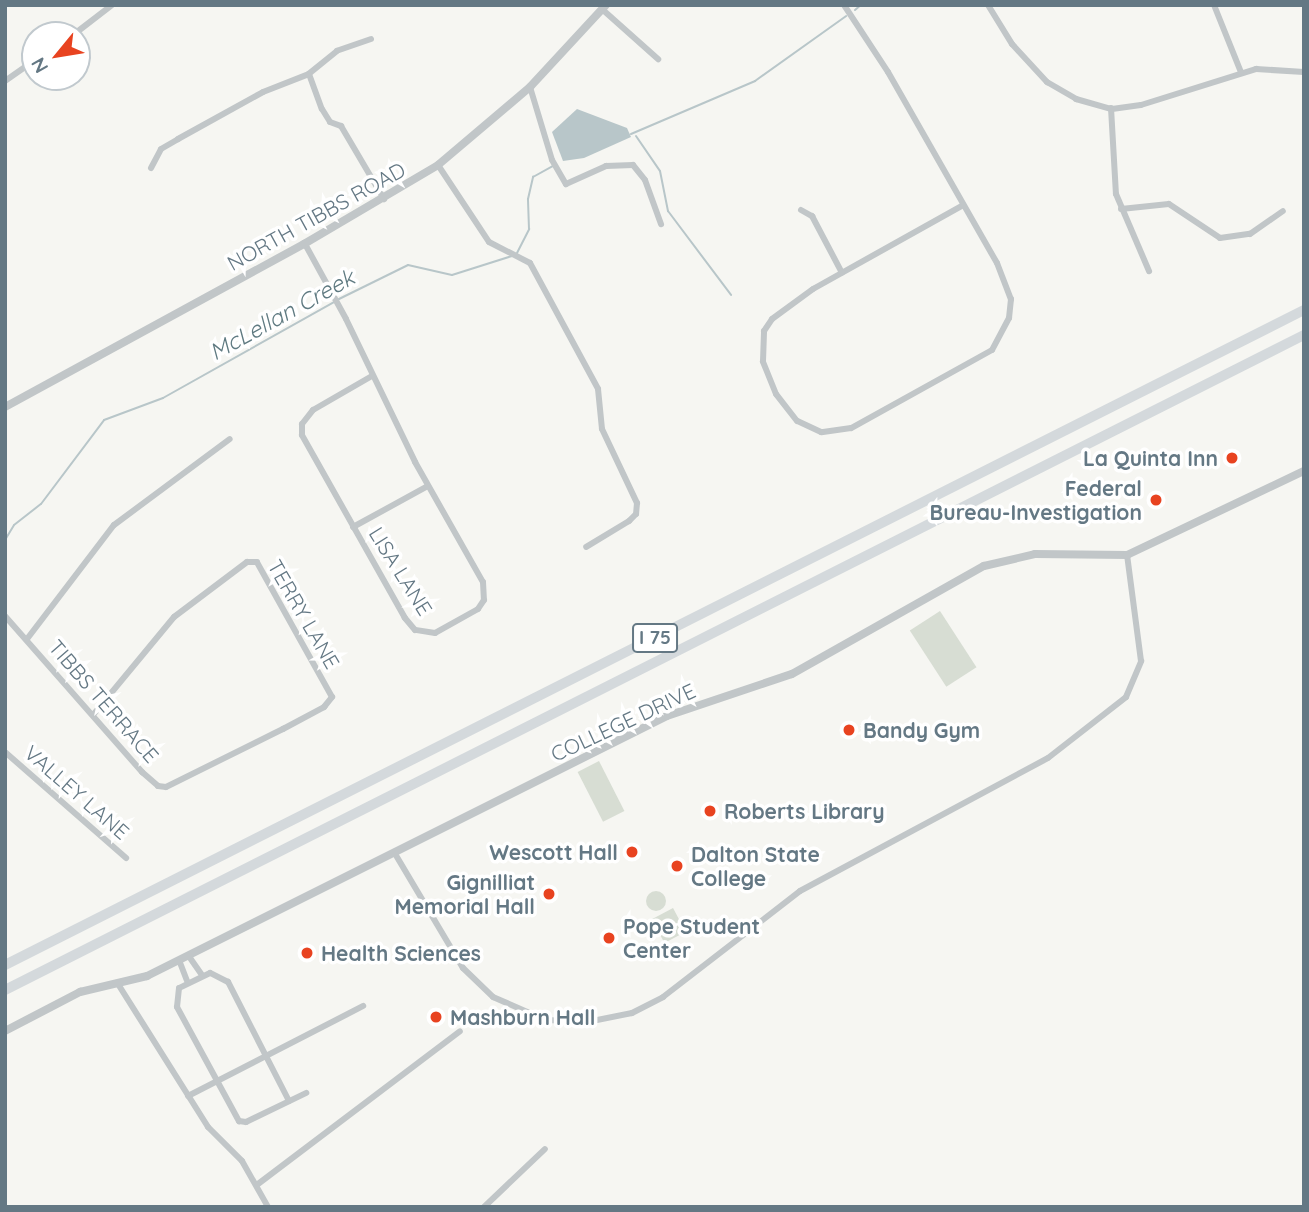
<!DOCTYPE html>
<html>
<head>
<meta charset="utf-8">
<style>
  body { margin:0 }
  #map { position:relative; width:1309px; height:1212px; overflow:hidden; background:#f6f6f2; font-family:Quicksand,sans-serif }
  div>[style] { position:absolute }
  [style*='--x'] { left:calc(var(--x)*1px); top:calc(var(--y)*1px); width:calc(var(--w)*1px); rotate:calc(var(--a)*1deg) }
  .green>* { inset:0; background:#d7ddd3; transform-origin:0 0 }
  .round { border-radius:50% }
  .water>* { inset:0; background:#b8c6c9 }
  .stream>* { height:2px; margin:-1px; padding:0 1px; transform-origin:1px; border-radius:1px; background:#b8c6c9 }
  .minor>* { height:6px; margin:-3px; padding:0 3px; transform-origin:3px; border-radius:3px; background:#c1c6c8 }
  .tertiary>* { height:8px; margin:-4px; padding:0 4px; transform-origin:4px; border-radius:4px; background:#c1c6c8 }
  .motorway>* { height:10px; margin:-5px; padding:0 5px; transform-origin:5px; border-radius:5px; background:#d4d9dc }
  .dots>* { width:19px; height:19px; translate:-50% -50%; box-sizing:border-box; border:4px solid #fff; border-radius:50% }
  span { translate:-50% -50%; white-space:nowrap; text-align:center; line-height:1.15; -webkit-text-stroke:7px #fff; paint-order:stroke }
  .shield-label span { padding:2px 5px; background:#fff; border:2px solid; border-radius:5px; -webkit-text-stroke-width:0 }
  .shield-label { font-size:19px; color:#647884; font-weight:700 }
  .street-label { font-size:21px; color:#647884 }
  .poi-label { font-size:21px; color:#647884; font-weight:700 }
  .right { translate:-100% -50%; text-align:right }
  .left { translate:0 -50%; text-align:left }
  .water-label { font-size:23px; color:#5f7a81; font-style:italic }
  .frame { position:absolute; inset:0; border:7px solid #647884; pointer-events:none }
  .north { position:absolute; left:21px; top:21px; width:70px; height:70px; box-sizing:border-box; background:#fff; border:2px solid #c1c9ce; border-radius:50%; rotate:240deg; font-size:19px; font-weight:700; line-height:28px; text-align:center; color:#647884 }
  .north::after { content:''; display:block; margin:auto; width:24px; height:32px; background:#e84320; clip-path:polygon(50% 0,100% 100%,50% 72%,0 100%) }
</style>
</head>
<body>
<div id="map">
  <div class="green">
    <i style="left:940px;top:611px;width:67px;height:36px;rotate:57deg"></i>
    <i style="left:599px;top:761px;width:56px;height:24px;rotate:63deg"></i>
    <i class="round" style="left:646px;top:891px;width:20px;height:20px"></i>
    <i style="left:673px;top:908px;width:27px;height:24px;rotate:62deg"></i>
  </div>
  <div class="water">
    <i style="clip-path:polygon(577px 109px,627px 128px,631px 137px,584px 158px,563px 161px,552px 132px)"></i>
  </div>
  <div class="stream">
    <i style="--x:855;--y:10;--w:8;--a:-40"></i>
    <i style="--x:631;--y:134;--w:135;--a:-23.1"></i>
    <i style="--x:755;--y:81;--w:112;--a:-35.5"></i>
    <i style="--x:636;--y:136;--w:42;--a:55.6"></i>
    <i style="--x:660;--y:171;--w:41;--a:78.7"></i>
    <i style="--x:668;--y:211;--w:105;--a:53.1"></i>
    <i style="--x:517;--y:253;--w:27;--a:-63"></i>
    <i style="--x:529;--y:229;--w:30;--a:-92"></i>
    <i style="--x:528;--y:199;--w:23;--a:-77"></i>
    <i style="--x:533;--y:177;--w:23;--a:-29"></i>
    <i style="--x:339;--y:299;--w:77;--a:-26.2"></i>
    <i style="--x:408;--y:265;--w:45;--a:12.8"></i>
    <i style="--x:452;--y:275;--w:63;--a:-17.6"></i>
    <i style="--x:5;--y:540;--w:17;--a:-59"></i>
    <i style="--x:14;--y:525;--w:34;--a:-38"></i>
    <i style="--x:41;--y:504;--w:105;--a:-53.1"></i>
    <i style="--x:104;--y:420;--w:63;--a:-20.4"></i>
    <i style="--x:163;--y:398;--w:196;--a:-29.3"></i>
  </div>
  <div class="minor">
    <i style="--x:844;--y:5;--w:80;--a:56.7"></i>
    <i style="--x:888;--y:72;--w:220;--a:60.3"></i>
    <i style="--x:997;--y:263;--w:39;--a:69"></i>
    <i style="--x:1011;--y:299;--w:19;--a:96"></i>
    <i style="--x:1009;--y:318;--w:36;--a:118"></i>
    <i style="--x:992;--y:350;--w:161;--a:151"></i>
    <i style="--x:851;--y:428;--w:30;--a:172"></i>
    <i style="--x:821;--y:432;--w:26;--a:-155"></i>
    <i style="--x:797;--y:421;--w:34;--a:-128"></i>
    <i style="--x:776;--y:394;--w:35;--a:-112"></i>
    <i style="--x:763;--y:361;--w:30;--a:-88"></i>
    <i style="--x:764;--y:331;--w:14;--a:-56"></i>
    <i style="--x:772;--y:319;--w:51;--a:-36.2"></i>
    <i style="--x:813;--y:289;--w:172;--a:-29.2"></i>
    <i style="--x:988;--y:5;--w:46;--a:58.4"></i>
    <i style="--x:1012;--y:44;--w:52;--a:47.4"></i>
    <i style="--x:1047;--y:82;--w:34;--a:30"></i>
    <i style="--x:1076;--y:99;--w:37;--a:16"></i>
    <i style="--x:1112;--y:109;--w:29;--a:-8"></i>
    <i style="--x:1141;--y:105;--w:121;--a:-17.4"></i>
    <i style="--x:1256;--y:69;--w:48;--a:3.6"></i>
    <i style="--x:1214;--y:5;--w:72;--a:68.1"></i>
    <i style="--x:603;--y:10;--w:74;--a:41.7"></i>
    <i style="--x:73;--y:35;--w:49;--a:-37.6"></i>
    <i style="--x:371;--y:39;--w:36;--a:161"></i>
    <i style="--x:337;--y:51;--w:36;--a:141"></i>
    <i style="--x:309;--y:74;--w:37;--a:70"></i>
    <i style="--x:322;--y:109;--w:15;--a:58"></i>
    <i style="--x:330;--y:122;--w:12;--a:20"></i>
    <i style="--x:341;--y:126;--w:85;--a:59.5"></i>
    <i style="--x:5;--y:81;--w:37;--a:-35"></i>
    <i style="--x:530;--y:87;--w:76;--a:73.2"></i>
    <i style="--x:552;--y:160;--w:28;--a:60"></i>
    <i style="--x:566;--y:184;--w:44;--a:-24.2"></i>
    <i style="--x:606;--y:166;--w:27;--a:-2"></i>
    <i style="--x:633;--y:165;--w:19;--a:51"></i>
    <i style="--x:645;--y:180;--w:47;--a:70"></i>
    <i style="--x:1111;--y:108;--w:86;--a:86.7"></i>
    <i style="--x:1116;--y:194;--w:84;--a:66.8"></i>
    <i style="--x:438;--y:165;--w:92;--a:56.5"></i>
    <i style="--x:489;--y:242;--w:46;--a:27.1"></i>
    <i style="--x:530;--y:263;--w:143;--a:61.6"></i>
    <i style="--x:598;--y:389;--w:40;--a:84.3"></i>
    <i style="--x:602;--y:429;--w:82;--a:64.7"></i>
    <i style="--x:637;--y:503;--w:11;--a:95"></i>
    <i style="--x:636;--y:514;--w:10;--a:135"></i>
    <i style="--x:629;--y:521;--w:50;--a:148.8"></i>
    <i style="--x:151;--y:168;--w:21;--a:-62"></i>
    <i style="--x:161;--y:149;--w:20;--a:-30"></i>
    <i style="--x:178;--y:139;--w:97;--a:-28.9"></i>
    <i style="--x:263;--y:92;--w:49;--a:-21.4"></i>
    <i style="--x:1121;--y:209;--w:48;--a:-5.9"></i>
    <i style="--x:1169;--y:204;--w:61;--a:33.7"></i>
    <i style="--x:1220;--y:238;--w:30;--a:-8"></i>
    <i style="--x:1250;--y:234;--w:40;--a:-34.9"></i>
    <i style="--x:801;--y:210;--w:13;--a:29"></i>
    <i style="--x:812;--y:216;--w:64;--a:62.2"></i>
    <i style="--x:305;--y:244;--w:85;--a:61.3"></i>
    <i style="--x:346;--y:319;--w:159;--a:64.2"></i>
    <i style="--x:415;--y:462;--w:138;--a:60.5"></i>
    <i style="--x:483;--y:582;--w:18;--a:87"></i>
    <i style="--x:484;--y:600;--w:11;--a:124"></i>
    <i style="--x:478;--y:609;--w:49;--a:150.8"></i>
    <i style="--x:435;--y:633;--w:20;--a:-171"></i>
    <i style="--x:415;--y:630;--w:16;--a:-130"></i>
    <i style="--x:405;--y:618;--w:210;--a:-119.4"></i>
    <i style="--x:302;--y:435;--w:11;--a:-90"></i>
    <i style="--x:302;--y:424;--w:18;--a:-52"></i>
    <i style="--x:313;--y:410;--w:68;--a:-30"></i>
    <i style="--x:353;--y:527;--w:85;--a:-28.7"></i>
    <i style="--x:5;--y:616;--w:208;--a:48.7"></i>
    <i style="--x:142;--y:772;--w:21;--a:41"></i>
    <i style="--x:158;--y:786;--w:8;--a:7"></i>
    <i style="--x:166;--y:787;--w:131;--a:-26.4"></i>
    <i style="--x:283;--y:729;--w:47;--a:-28.2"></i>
    <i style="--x:324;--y:707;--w:13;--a:-51"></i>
    <i style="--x:332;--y:697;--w:154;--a:-119.1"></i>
    <i style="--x:257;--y:562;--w:10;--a:180"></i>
    <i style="--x:247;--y:562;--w:91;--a:143"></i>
    <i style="--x:174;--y:617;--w:127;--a:129.6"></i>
    <i style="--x:27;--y:639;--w:143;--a:-52.7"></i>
    <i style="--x:114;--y:525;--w:144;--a:-36.6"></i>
    <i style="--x:5;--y:752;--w:161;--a:41.2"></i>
    <i style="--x:394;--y:852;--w:135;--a:59.3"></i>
    <i style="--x:463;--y:968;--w:42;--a:44"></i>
    <i style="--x:493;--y:997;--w:58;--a:23.5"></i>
    <i style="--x:546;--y:1020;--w:41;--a:2.8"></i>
    <i style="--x:587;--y:1022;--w:46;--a:-11.3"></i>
    <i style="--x:632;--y:1013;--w:35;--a:-27"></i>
    <i style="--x:663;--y:997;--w:173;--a:-37.7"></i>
    <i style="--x:800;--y:891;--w:281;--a:-28.2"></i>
    <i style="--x:1048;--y:758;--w:99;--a:-38"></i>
    <i style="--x:1126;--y:697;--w:39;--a:-67"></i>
    <i style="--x:1141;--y:661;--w:107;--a:-97.5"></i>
    <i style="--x:188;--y:955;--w:24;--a:55"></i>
    <i style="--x:179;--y:960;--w:22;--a:69"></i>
    <i style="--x:118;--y:984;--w:169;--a:57.8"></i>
    <i style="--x:208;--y:1127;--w:48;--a:45"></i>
    <i style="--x:242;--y:1161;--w:53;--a:60.5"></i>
    <i style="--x:188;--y:1096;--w:197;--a:-27.2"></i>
    <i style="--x:289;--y:1101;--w:134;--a:-117.1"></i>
    <i style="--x:228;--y:982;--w:20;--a:-153"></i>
    <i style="--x:210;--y:973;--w:34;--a:154"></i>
    <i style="--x:179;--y:988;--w:19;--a:96"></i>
    <i style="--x:177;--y:1007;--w:130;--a:61.5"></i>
    <i style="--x:239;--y:1121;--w:7;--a:8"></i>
    <i style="--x:246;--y:1122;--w:67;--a:-25.8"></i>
    <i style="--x:258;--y:1184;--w:253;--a:-37.1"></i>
    <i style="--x:484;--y:1207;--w:84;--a:-43.6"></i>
  </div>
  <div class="tertiary">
    <i style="--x:5;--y:407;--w:341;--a:-28.6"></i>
    <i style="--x:304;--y:244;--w:156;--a:-30.5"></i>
    <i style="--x:438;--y:165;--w:121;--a:-40.3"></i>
    <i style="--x:530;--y:87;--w:112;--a:-47.2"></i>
    <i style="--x:5;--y:1031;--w:85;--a:-27.5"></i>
    <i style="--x:80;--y:992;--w:69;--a:-13.4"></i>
    <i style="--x:147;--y:976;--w:581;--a:-26.57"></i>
    <i style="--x:667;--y:716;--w:132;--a:-18.6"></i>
    <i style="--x:792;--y:674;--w:220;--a:-29.4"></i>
    <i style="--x:984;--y:566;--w:52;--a:-13.2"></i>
    <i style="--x:1035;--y:554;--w:92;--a:0.6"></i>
    <i style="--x:1127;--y:555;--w:196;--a:-25.4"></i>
  </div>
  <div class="motorway">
    <i style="--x:5;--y:965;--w:1455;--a:-26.76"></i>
    <i style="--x:5;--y:990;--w:1455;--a:-26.76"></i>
  </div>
  <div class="dots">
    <i style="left:1232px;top:458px;background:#e84320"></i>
    <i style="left:1156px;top:500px;background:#e84320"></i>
    <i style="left:849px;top:730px;background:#e84320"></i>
    <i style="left:710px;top:811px;background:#e84320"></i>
    <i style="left:632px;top:852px;background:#e84320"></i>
    <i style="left:677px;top:866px;background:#e84320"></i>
    <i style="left:549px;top:894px;background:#e84320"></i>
    <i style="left:609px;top:938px;background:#e84320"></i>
    <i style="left:307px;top:953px;background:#e84320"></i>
    <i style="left:436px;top:1017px;background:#e84320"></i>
  </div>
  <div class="shield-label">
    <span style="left:655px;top:638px">I 75</span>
  </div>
  <div class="street-label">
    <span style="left:316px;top:216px;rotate:-29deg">NORTH TIBBS ROAD</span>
    <span style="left:401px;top:571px;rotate:58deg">LISA LANE</span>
    <span style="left:304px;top:614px;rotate:60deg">TERRY LANE</span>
    <span style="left:104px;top:701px;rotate:49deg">TIBBS TERRACE</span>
    <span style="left:623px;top:722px;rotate:-25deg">COLLEGE DRIVE</span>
    <span style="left:77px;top:792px;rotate:41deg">VALLEY LANE</span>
  </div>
  <div class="poi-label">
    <span class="right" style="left:1218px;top:458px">La Quinta Inn</span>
    <span class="right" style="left:1142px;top:500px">Federal<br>Bureau-Investigation</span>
    <span class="left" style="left:863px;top:730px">Bandy Gym</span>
    <span class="left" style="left:724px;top:811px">Roberts Library</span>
    <span class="right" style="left:618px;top:852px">Wescott Hall</span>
    <span class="left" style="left:691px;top:866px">Dalton State<br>College</span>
    <span class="right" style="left:535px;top:894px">Gignilliat<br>Memorial Hall</span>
    <span class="left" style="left:623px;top:938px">Pope Student<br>Center</span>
    <span class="left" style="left:321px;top:953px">Health Sciences</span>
    <span class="left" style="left:450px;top:1017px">Mashburn Hall</span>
  </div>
  <div class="water-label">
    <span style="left:282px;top:315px;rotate:-29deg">McLellan Creek</span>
  </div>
  <div class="frame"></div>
  <div class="north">N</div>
</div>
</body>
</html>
